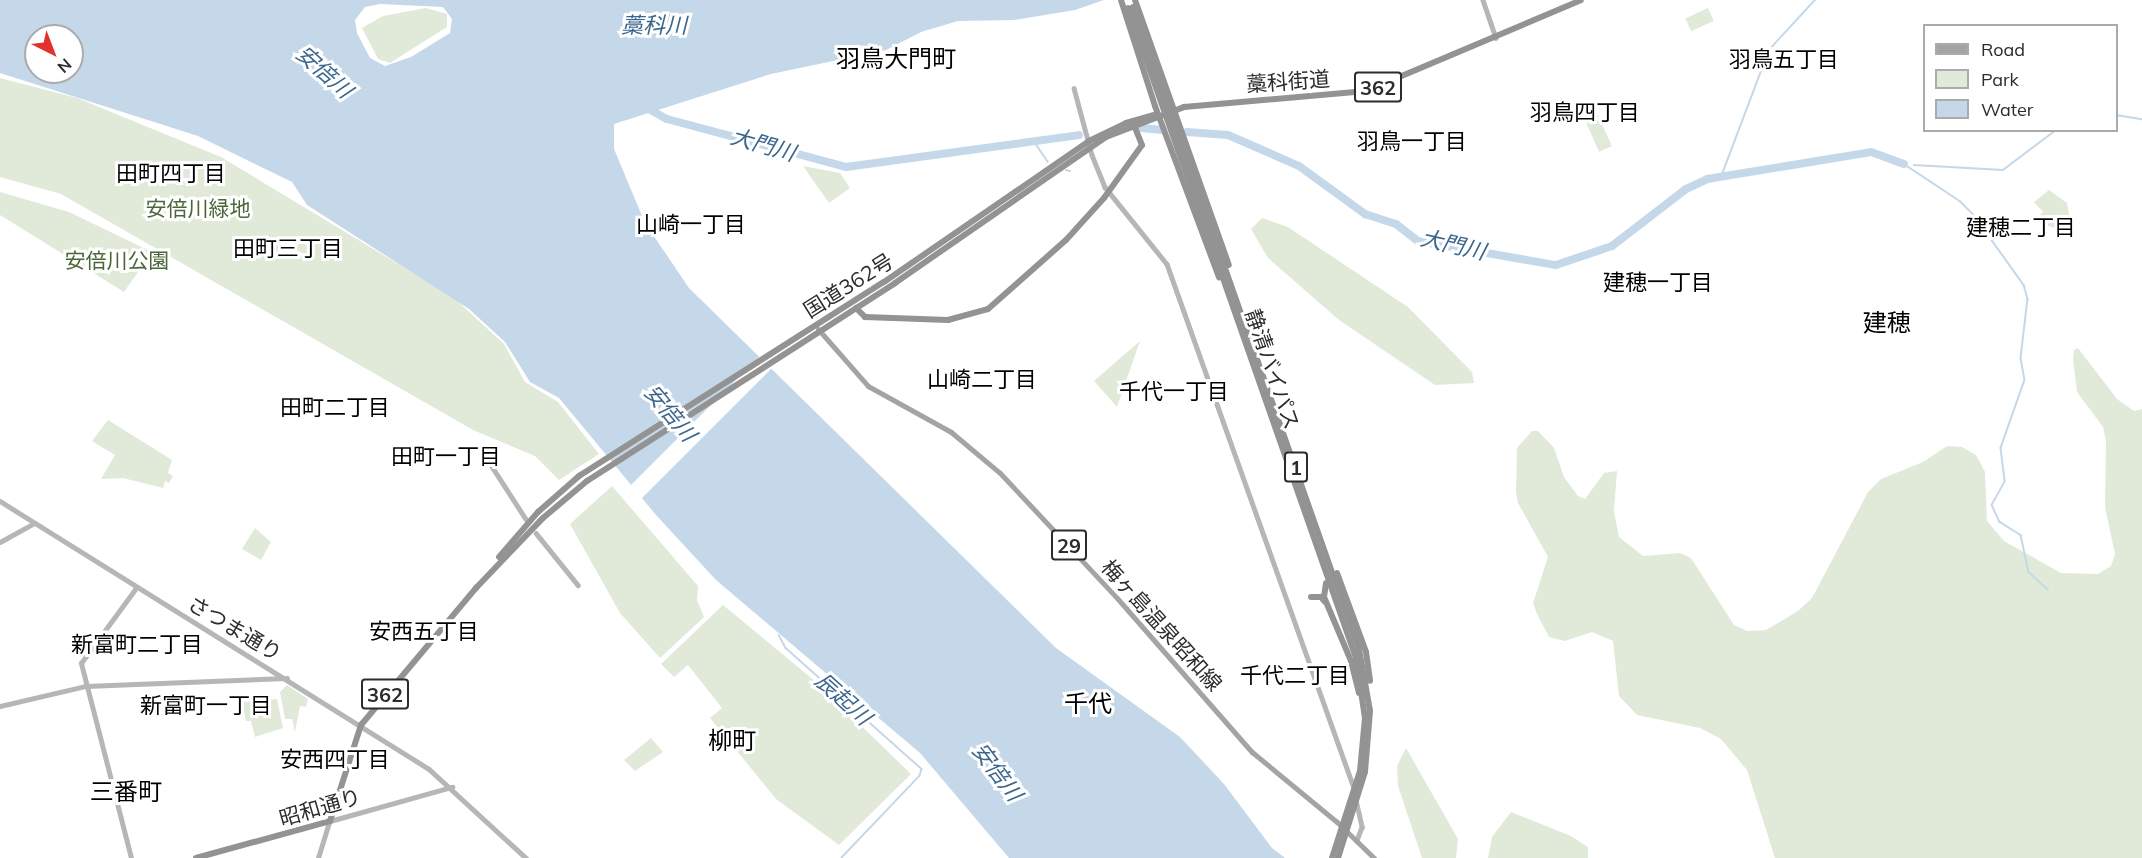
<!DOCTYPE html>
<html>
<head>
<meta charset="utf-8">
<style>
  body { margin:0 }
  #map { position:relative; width:2142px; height:858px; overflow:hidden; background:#fff; font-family:Mulish,"Noto Sans JP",sans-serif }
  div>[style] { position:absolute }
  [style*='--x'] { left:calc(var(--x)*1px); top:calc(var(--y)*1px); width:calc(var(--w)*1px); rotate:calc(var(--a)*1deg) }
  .green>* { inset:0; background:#e1ead9; transform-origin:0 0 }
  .water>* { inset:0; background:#c5d8ea }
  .pier>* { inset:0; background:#fff; transform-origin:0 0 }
  .stream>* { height:1.5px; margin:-0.75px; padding:0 0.75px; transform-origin:0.75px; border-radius:0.75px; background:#c5d8ea }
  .river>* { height:8px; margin:-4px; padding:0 4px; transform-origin:4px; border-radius:4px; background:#c5d8ea }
  .secondary>* { height:4.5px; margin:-2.25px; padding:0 2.25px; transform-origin:2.25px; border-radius:2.25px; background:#b6b6b6 }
  .primary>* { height:5px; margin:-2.5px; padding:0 2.5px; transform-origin:2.5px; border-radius:2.5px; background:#a4a4a4 }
  .highway>* { height:6px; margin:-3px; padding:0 3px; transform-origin:3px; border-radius:3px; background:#939393 }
  .highway-bridge>* { height:6px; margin:-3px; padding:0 3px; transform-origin:3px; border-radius:3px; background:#939393 }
  span { translate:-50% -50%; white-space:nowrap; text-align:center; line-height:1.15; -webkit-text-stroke:6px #fff; paint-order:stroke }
  .shield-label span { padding:2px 4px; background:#fff; border:2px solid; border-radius:4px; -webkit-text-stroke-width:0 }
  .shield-label { font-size:20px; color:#2c2c2c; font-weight:700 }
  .street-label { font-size:21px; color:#2c2c2c }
  .park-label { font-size:21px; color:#4b673a }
  .water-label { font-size:22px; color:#3b668d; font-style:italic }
  .neighbourhood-label { font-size:22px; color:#000 }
  .quarter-label { font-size:24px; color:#000 }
  .legend { position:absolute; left:1923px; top:24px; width:195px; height:108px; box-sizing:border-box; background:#fff; border:2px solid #ababab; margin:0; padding:8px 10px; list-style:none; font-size:18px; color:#2c2c2c }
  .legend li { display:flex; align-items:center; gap:12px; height:30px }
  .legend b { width:30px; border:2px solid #ababab }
  .north { position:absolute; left:24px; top:24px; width:60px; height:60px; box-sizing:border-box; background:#fff; border:2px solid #ababab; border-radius:50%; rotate:138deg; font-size:16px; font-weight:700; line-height:24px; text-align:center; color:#2c2c2c }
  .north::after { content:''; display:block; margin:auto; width:21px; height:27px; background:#e3312e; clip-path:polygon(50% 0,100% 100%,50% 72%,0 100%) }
</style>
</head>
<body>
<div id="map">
  <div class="green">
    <i style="clip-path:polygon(426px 8px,447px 14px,447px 27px,390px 63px,378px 59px,362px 28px,383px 16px)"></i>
    <i style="left:1708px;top:8px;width:14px;height:25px;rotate:65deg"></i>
    <i style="clip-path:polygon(0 78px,77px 98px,221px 157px,453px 297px,504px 344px,525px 382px,558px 402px,599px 454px,559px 480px,535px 456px,473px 430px,61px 194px,0 177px)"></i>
    <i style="left:1598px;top:115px;width:34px;height:14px;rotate:66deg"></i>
    <i style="clip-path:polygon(803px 166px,840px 173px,850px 188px,829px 203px)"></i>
    <i style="clip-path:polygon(2049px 190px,2067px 203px,2070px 220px,2062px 230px,2033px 221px,2043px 212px,2034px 202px)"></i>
    <i style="clip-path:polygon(0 192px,69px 212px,152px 252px,124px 292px,0 215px)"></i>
    <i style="clip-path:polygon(1262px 218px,1288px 227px,1408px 307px,1472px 372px,1474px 383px,1435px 385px,1339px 320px,1268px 258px,1251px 229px)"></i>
    <i style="clip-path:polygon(1140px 341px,1117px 407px,1094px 381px)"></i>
    <i style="clip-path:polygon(2078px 348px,2117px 399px,2134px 411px,2142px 409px,2142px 858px,1775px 858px,1747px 770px,1721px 739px,1700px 728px,1637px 715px,1619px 696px,1613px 641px,1592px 632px,1565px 641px,1549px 637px,1537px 614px,1533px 603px,1548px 557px,1518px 503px,1516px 492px,1517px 448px,1532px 431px,1538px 431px,1554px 448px,1564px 477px,1578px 496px,1585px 499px,1604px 473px,1617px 471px,1614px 511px,1619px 537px,1643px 556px,1680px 553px,1691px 558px,1734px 625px,1747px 631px,1766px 630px,1798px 611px,1812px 598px,1868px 492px,1881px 479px,1923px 462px,1947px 446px,1962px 447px,1976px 455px,1985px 472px,1987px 521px,2004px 541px,2061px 573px,2098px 574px,2111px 566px,2115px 554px,2105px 507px,2106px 441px,2103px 427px,2077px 392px,2073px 359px,2074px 350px)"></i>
    <i style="clip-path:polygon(108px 420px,172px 460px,168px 473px,173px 476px,169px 483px,165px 481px,163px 488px,123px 478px,101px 479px,115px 455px,92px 441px)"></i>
    <i style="clip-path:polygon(612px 486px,698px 586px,697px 600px,704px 617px,660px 658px,620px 613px,570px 524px)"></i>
    <i style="clip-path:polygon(255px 528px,271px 542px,261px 560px,242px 549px)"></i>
    <i style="clip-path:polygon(723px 605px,815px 681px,911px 774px,839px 845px,776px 799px,710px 718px,722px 708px,688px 665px,674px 677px,661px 664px)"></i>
    <i style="clip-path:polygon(287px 685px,308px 699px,306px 707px,300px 706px,295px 732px,292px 719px,285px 719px,280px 692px)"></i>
    <i style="clip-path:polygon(277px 699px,283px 728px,255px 737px,251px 721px,246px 721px,242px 702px)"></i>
    <i style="clip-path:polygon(651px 738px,663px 752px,635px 771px,624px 760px)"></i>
    <i style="clip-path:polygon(1406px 748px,1458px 839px,1456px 858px,1422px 858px,1398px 786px,1397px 766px)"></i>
    <i style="clip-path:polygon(1511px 812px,1571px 836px,1588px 847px,1588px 858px,1488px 858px,1492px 837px)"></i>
  </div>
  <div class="water">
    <i style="clip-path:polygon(evenodd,0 0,1104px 0,1075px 10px,1014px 20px,958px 21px,921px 32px,886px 50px,771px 74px,614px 124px,614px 149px,645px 223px,689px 288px,1056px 648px,1180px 737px,1224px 784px,1272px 848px,1285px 858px,1009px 858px,920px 753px,716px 580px,656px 515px,559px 398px,530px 382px,505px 342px,469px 309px,307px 205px,292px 182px,198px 136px,0 73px,0 0,380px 4px,443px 7px,452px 19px,450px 33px,411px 57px,385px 66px,370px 58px,357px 33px,355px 20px,365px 7px,380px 4px,0 0,36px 36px,72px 36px,72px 72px,36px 72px,36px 36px)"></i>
  </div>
  <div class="pier">
    <i style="left:760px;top:356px;width:17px;height:186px;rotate:45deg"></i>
  </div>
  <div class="stream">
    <i style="--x:2116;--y:115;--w:26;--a:9"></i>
    <i style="--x:1034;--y:141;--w:25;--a:56"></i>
    <i style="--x:1904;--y:164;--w:67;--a:33.5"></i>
    <i style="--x:1960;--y:201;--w:20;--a:45"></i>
    <i style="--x:1974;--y:215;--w:86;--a:54.5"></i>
    <i style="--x:2024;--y:285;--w:15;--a:74"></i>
    <i style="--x:2028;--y:299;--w:59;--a:96.8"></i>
    <i style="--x:2021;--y:358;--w:22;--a:80"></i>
    <i style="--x:2025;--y:380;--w:72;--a:109.4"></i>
    <i style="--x:2001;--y:448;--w:34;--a:83"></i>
    <i style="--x:2005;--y:482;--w:26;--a:119"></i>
    <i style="--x:1992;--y:505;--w:19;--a:65"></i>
    <i style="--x:2000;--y:522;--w:25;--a:32"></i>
    <i style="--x:2021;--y:535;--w:38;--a:78"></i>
    <i style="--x:2029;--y:572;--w:26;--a:43"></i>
    <i style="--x:1914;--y:165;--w:89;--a:3.2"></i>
    <i style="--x:2003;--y:170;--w:66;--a:-37"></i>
    <i style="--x:1066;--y:170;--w:4;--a:14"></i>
    <i style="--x:1721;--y:177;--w:136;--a:-69.3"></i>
    <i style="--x:1769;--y:50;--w:68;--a:-47.4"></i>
    <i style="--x:779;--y:635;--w:15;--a:62"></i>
    <i style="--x:786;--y:648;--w:182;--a:41.7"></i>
    <i style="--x:922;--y:769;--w:7;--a:106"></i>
    <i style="--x:920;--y:776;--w:113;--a:133.6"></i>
  </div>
  <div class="river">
    <i style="--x:647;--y:108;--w:23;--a:29"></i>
    <i style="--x:667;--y:119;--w:185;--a:15"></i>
    <i style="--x:846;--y:167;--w:235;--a:-7.8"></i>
    <i style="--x:1141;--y:128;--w:22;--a:5"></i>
    <i style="--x:1187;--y:132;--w:41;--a:4.2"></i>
    <i style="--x:1228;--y:135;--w:77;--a:23.6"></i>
    <i style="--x:1299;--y:166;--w:82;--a:36"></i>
    <i style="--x:1365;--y:214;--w:33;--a:18"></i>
    <i style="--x:1396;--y:224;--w:28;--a:38"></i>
    <i style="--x:1418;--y:241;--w:140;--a:9.9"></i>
    <i style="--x:1556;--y:265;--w:59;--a:-18.7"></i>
    <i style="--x:1612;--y:246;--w:93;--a:-37.6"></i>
    <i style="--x:1686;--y:189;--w:23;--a:-25"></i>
    <i style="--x:1707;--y:179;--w:166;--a:-9.3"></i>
    <i style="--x:1871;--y:152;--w:35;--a:20"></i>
  </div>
  <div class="secondary">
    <i style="--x:1483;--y:0;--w:40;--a:71.1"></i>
    <i style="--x:1074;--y:88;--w:69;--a:75"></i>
    <i style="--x:1092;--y:155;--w:35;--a:68"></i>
    <i style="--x:1105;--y:187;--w:99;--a:51.2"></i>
    <i style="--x:1167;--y:264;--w:556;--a:70.36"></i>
    <i style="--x:491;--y:465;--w:64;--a:57.1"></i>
    <i style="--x:0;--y:501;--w:506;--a:31.99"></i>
    <i style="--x:429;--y:769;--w:132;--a:42.5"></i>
    <i style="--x:536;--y:533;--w:67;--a:51.1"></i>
    <i style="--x:0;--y:542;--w:39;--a:-29"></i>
    <i style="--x:0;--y:706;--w:88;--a:-13.1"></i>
    <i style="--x:86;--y:686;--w:201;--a:-2.3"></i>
    <i style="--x:1356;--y:800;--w:28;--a:77"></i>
    <i style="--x:1362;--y:827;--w:15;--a:110"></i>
    <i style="--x:330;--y:821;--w:127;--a:-15.6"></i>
    <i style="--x:131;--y:858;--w:201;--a:-104.4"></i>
    <i style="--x:81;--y:663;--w:93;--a:-53.7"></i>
    <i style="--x:318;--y:858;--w:41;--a:-72.9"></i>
  </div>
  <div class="primary">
    <i style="--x:818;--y:329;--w:76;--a:48.7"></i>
    <i style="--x:868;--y:386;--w:95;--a:29"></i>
    <i style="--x:951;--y:432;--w:64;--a:39.9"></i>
    <i style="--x:1000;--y:473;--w:171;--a:46.9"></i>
    <i style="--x:1117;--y:598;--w:205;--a:48.8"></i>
    <i style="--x:1252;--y:752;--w:110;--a:39.5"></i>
    <i style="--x:1337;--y:822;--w:52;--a:44.2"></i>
  </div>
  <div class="highway">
    <i style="--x:1121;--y:0;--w:111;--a:72.2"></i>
    <i style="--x:1155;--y:106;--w:183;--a:69.5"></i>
    <i style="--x:1135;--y:0;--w:281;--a:70.5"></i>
    <i style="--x:1188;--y:163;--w:515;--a:70.62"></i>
    <i style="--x:1359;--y:649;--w:63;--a:79.9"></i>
    <i style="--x:1370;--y:711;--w:61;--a:94.7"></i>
    <i style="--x:1183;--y:164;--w:523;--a:70.7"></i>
    <i style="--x:1356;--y:658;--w:61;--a:81.5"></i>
    <i style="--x:1365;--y:718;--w:53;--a:95.4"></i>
    <i style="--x:856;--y:308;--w:13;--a:45"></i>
    <i style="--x:865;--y:317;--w:83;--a:2.1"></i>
    <i style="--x:948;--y:320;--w:41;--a:-15.4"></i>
    <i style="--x:988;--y:309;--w:104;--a:-41.5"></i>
    <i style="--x:1066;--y:240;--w:57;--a:-47.9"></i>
    <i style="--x:1104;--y:198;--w:65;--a:-54.4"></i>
    <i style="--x:1142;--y:145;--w:22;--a:-112"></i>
    <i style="--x:499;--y:557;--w:60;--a:-49.1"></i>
    <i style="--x:538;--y:512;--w:55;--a:-41.3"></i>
    <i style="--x:579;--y:476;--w:361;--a:-32.5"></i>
    <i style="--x:884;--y:282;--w:249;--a:-34.5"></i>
    <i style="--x:1089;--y:141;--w:41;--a:-25.9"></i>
    <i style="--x:1126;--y:123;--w:33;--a:-16"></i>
    <i style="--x:1337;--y:573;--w:84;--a:69.8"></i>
    <i style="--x:1366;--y:652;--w:29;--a:82"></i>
    <i style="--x:1326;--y:583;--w:14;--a:98"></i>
    <i style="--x:1324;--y:597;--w:69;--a:67.1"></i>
    <i style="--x:1351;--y:661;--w:33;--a:76"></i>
    <i style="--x:476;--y:588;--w:97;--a:-46.3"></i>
    <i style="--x:543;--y:518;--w:57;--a:-40.1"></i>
    <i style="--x:587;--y:481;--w:366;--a:-32.7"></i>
    <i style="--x:895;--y:283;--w:257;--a:-34.7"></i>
    <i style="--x:1106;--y:137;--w:84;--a:-21"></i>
    <i style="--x:1184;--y:107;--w:183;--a:-5"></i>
    <i style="--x:1366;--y:91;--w:233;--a:-22.9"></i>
    <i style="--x:1311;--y:597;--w:10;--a:0"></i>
    <i style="--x:1321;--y:597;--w:6;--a:51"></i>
    <i style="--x:196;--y:858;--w:139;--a:-15.4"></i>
    <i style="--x:330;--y:821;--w:101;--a:-72.1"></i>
    <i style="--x:361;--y:725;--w:180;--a:-50"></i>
  </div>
  <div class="highway-bridge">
    <i style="--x:1133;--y:7;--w:165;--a:70.6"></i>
    <i style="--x:1128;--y:8;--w:165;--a:70.6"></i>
    <i style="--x:1332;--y:858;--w:91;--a:-72.2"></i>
    <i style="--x:1338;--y:858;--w:90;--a:-72.6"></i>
  </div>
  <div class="shield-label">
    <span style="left:1378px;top:87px">362</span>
    <span style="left:1296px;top:467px">1</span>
    <span style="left:1069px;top:545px">29</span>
    <span style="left:385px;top:694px">362</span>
  </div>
  <div class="street-label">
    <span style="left:1288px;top:81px;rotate:-4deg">藁科街道</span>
    <span style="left:848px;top:285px;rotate:-32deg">国道362号</span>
    <span style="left:1273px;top:369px;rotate:71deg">静清バイパス</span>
    <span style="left:1162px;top:625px;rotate:48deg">梅ヶ島温泉昭和線</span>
    <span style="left:235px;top:628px;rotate:31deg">さつま通り</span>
    <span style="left:320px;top:807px;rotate:-16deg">昭和通り</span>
  </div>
  <div class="park-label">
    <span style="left:198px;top:208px">安倍川緑地</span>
    <span style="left:117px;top:260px">安倍川公園</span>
  </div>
  <div class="water-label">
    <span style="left:654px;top:26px">藁科川</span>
    <span style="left:324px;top:72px;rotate:42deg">安倍川</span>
    <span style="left:763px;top:145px;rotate:16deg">大門川</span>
    <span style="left:1453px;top:245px;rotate:13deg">大門川</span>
    <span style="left:670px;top:413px;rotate:50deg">安倍川</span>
    <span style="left:843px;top:699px;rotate:42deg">辰起川</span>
    <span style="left:997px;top:772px;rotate:53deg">安倍川</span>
  </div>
  <div class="neighbourhood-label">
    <span style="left:1784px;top:60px">羽鳥五丁目</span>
    <span style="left:1585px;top:113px">羽鳥四丁目</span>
    <span style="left:1412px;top:142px">羽鳥一丁目</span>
    <span style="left:171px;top:174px">田町四丁目</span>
    <span style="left:691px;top:225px">山崎一丁目</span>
    <span style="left:2021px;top:228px">建穂二丁目</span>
    <span style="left:288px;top:249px">田町三丁目</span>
    <span style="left:1658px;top:283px">建穂一丁目</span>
    <span style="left:982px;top:380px">山崎二丁目</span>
    <span style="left:1174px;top:392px">千代一丁目</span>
    <span style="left:335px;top:408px">田町二丁目</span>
    <span style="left:446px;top:457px">田町一丁目</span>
    <span style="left:424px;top:632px">安西五丁目</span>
    <span style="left:137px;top:645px">新富町二丁目</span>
    <span style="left:1295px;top:676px">千代二丁目</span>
    <span style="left:206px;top:706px">新富町一丁目</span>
    <span style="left:335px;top:760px">安西四丁目</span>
  </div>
  <div class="quarter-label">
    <span style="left:896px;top:59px">羽鳥大門町</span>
    <span style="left:1887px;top:323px">建穂</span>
    <span style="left:1088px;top:704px">千代</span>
    <span style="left:732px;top:741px">柳町</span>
    <span style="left:126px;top:792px">三番町</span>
  </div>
  <ul class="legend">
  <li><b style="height:8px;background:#a4a4a4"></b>Road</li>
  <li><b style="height:16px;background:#e1ead9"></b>Park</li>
  <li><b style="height:16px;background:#c5d8ea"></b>Water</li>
  </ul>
  <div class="north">N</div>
</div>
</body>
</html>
